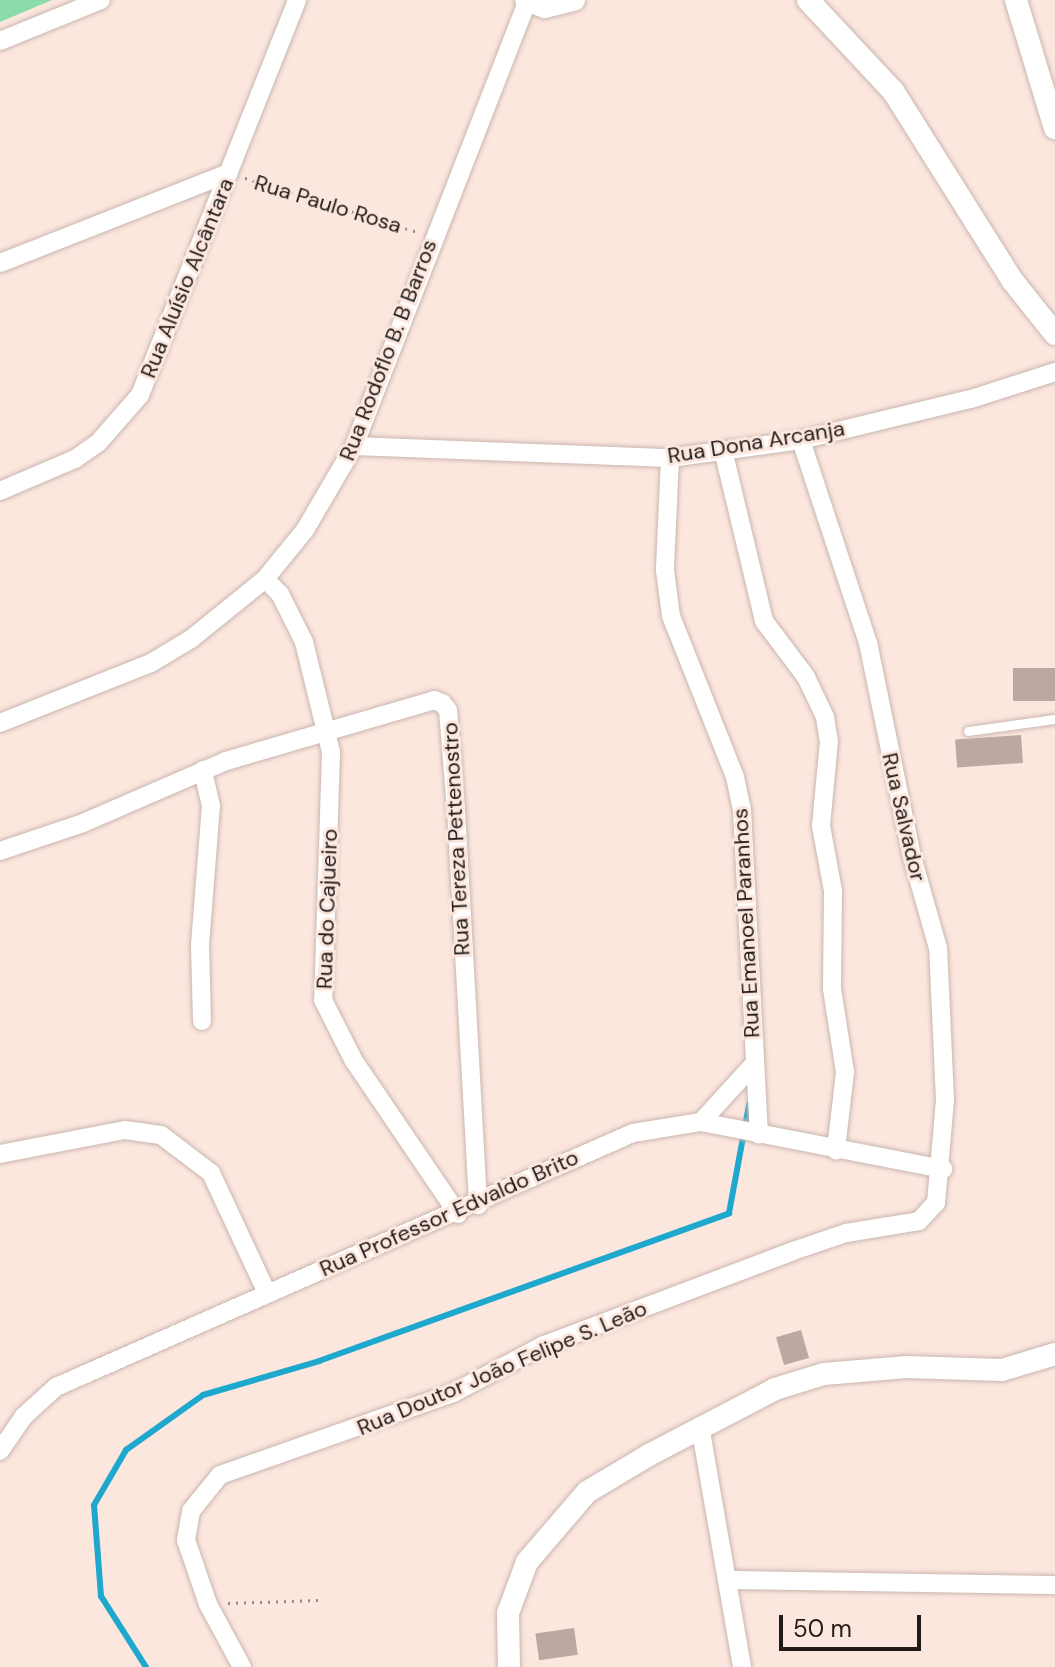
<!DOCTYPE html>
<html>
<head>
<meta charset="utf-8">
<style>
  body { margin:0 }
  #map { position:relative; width:1055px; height:1667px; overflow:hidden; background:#fce7df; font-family:"DM Sans",sans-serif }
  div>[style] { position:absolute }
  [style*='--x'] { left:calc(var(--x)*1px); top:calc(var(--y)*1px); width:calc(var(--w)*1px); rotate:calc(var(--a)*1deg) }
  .green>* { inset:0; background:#8adda9 }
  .stream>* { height:6px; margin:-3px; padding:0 3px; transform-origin:3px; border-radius:3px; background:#1ea8ce }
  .building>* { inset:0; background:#bca8a1; transform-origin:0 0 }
  .path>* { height:3px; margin-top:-1.5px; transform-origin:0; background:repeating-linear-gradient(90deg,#968882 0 2px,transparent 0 8px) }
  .roads { filter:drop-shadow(0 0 2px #c9b6ae) drop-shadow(0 0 2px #c9b6ae) }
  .service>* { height:9px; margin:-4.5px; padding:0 4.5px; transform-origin:4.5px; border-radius:4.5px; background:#fff }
  .minor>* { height:18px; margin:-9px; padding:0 9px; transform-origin:9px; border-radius:9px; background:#fff }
  .tertiary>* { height:22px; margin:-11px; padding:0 11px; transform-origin:11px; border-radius:11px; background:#fff }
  span { translate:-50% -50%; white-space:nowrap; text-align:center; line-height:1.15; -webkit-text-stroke:6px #fce7df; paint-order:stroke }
  .street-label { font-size:22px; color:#211a17 }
  .scale { position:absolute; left:779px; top:1615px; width:142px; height:36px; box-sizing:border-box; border:4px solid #211a17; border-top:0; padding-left:10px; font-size:24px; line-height:28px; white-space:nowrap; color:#211a17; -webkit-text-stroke:6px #fce7df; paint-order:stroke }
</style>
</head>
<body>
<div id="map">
  <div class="green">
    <i style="clip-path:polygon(0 0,52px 0,0 22px)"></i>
  </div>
  <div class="stream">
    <i style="--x:146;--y:1667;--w:84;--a:-122.4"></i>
    <i style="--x:101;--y:1596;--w:91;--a:-94.4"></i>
    <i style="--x:94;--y:1505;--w:64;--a:-59.8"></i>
    <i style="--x:126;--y:1450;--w:95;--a:-35.5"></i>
    <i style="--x:203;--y:1395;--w:121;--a:-16.3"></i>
    <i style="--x:319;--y:1361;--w:436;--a:-19.8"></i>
    <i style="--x:729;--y:1213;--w:110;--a:-79.5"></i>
  </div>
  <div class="building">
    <i style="left:1055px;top:668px;width:33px;height:42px;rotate:90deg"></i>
    <i style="left:1021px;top:735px;width:28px;height:66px;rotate:86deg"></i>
    <i style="left:801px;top:1330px;width:29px;height:26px;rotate:74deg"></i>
    <i style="left:574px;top:1628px;width:27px;height:39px;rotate:82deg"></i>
  </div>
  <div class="path">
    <i style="--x:245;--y:178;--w:180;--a:17.4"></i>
    <i style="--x:228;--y:1603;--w:90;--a:-1.9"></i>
  </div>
  <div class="roads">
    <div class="service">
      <i style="--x:968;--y:731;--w:88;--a:-7.9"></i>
    </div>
    <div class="minor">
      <i style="--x:0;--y:41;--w:109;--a:-22.1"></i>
      <i style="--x:0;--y:263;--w:246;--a:-21.5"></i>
      <i style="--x:354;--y:446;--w:316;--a:2.2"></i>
      <i style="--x:670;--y:458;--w:132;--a:-7.8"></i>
      <i style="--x:801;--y:440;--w:175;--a:-13.6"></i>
      <i style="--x:971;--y:399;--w:88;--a:-17.8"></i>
      <i style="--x:723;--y:450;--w:176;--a:76.5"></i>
      <i style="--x:764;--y:621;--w:70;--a:53.1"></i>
      <i style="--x:806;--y:677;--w:44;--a:64.6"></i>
      <i style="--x:825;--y:717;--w:24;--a:81"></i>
      <i style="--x:829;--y:741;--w:85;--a:95.4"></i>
      <i style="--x:821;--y:826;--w:66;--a:79.5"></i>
      <i style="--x:833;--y:891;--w:98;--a:90.6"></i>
      <i style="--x:832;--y:989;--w:84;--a:81.1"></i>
      <i style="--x:845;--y:1072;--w:79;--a:96.6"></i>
      <i style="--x:670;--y:458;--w:112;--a:92.6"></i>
      <i style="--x:665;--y:570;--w:46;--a:82.6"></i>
      <i style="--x:671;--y:616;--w:173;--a:68.3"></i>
      <i style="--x:735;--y:777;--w:35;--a:78"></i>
      <i style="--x:742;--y:811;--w:324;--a:87"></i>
      <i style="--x:0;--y:491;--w:82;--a:-23.1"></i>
      <i style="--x:75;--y:459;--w:29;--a:-35"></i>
      <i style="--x:99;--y:442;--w:62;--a:-48.9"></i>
      <i style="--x:140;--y:395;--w:425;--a:-68.3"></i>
      <i style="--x:265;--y:579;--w:21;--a:45"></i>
      <i style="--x:280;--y:594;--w:54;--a:63.4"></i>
      <i style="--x:304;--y:642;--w:113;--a:76.2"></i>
      <i style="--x:331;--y:752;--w:248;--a:91.8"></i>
      <i style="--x:323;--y:1000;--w:68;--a:63.1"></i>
      <i style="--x:354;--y:1061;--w:185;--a:55.8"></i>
      <i style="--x:0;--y:723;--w:162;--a:-21.7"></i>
      <i style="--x:151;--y:663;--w:47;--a:-31"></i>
      <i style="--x:191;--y:639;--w:95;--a:-39"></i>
      <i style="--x:265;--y:579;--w:63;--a:-50.8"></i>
      <i style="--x:305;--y:530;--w:97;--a:-59.7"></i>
      <i style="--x:354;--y:446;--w:477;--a:-68.7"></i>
      <i style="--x:0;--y:851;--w:88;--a:-18.6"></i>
      <i style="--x:83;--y:823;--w:156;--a:-23.4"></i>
      <i style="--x:226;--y:761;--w:217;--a:-16.3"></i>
      <i style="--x:434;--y:700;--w:9;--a:21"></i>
      <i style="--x:442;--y:703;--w:9;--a:49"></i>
      <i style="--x:448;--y:710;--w:99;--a:85.4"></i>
      <i style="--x:456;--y:809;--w:397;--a:86.8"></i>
      <i style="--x:202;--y:1021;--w:76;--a:-91.5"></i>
      <i style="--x:200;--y:945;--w:139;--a:-85.5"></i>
      <i style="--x:211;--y:806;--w:37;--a:-103"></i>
      <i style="--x:701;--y:1122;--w:79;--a:-47.6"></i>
      <i style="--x:0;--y:1154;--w:127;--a:-10.9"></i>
      <i style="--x:125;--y:1130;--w:36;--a:8"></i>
      <i style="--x:161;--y:1135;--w:63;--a:37.2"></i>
      <i style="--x:211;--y:1173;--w:132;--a:65"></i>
      <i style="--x:700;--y:1426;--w:245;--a:80.1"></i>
      <i style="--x:0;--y:1451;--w:42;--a:-55.6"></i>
      <i style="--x:24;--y:1416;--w:43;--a:-42.2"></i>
      <i style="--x:56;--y:1387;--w:630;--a:-23.76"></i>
      <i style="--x:633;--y:1133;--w:69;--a:-9.2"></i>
      <i style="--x:701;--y:1122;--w:247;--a:11"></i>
      <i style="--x:728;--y:1580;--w:327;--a:0.9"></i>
      <i style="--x:242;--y:1667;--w:72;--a:-118.4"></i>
      <i style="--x:208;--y:1604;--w:68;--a:-109"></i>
      <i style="--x:186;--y:1540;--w:29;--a:-80"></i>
      <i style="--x:191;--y:1511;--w:46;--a:-51.1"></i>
      <i style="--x:220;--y:1475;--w:247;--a:-19.4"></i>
      <i style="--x:453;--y:1393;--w:101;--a:-27.8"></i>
      <i style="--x:542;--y:1346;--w:268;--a:-20.7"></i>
      <i style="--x:793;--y:1251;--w:56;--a:-18.8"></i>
      <i style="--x:846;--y:1233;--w:74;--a:-9.3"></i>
      <i style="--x:919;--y:1221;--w:25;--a:-47"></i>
      <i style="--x:936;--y:1203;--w:103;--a:-85"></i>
      <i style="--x:945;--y:1100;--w:152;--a:-92.6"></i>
      <i style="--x:938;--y:948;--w:95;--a:-105.9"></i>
      <i style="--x:912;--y:857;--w:218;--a:-101.6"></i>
      <i style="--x:868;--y:643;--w:214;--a:-108.3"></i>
    </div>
    <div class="tertiary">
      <i style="--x:526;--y:0;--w:20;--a:20"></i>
      <i style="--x:545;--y:7;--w:30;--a:-14"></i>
      <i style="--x:808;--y:0;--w:125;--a:47"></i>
      <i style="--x:893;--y:91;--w:223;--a:57.8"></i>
      <i style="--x:1012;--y:280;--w:69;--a:51.5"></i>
      <i style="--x:1016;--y:0;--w:134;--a:73.1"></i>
      <i style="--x:509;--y:1667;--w:54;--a:-91.1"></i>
      <i style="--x:508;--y:1613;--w:54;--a:-69.6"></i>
      <i style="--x:527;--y:1562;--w:92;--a:-49.4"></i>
      <i style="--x:587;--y:1492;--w:72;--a:-30.8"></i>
      <i style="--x:649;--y:1455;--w:142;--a:-27.6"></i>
      <i style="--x:775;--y:1389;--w:51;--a:-17"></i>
      <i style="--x:824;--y:1374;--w:83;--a:-4.8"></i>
      <i style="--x:907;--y:1367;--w:95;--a:1.8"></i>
      <i style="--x:1002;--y:1370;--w:55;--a:-16.8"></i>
    </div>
  </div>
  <div class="street-label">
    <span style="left:328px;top:204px;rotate:17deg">Rua Paulo Rosa</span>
    <span style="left:187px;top:278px;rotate:-68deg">Rua Aluísio Alcântara</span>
    <span style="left:388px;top:350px;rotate:-69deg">Rua Rodoflo B. B Barros</span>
    <span style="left:756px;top:442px;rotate:-9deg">Rua Dona Arcanja</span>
    <span style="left:904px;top:817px;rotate:77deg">Rua Salvador</span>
    <span style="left:456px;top:839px;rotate:-93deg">Rua Tereza Pettenostro</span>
    <span style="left:327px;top:909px;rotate:-88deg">Rua do Cajueiro</span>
    <span style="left:746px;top:923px;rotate:-93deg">Rua Emanoel Paranhos</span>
    <span style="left:449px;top:1213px;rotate:-24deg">Rua Professor Edvaldo Brito</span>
    <span style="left:502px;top:1368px;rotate:-23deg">Rua Doutor João Felipe S. Leão</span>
  </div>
  <div class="scale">50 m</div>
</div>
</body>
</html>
